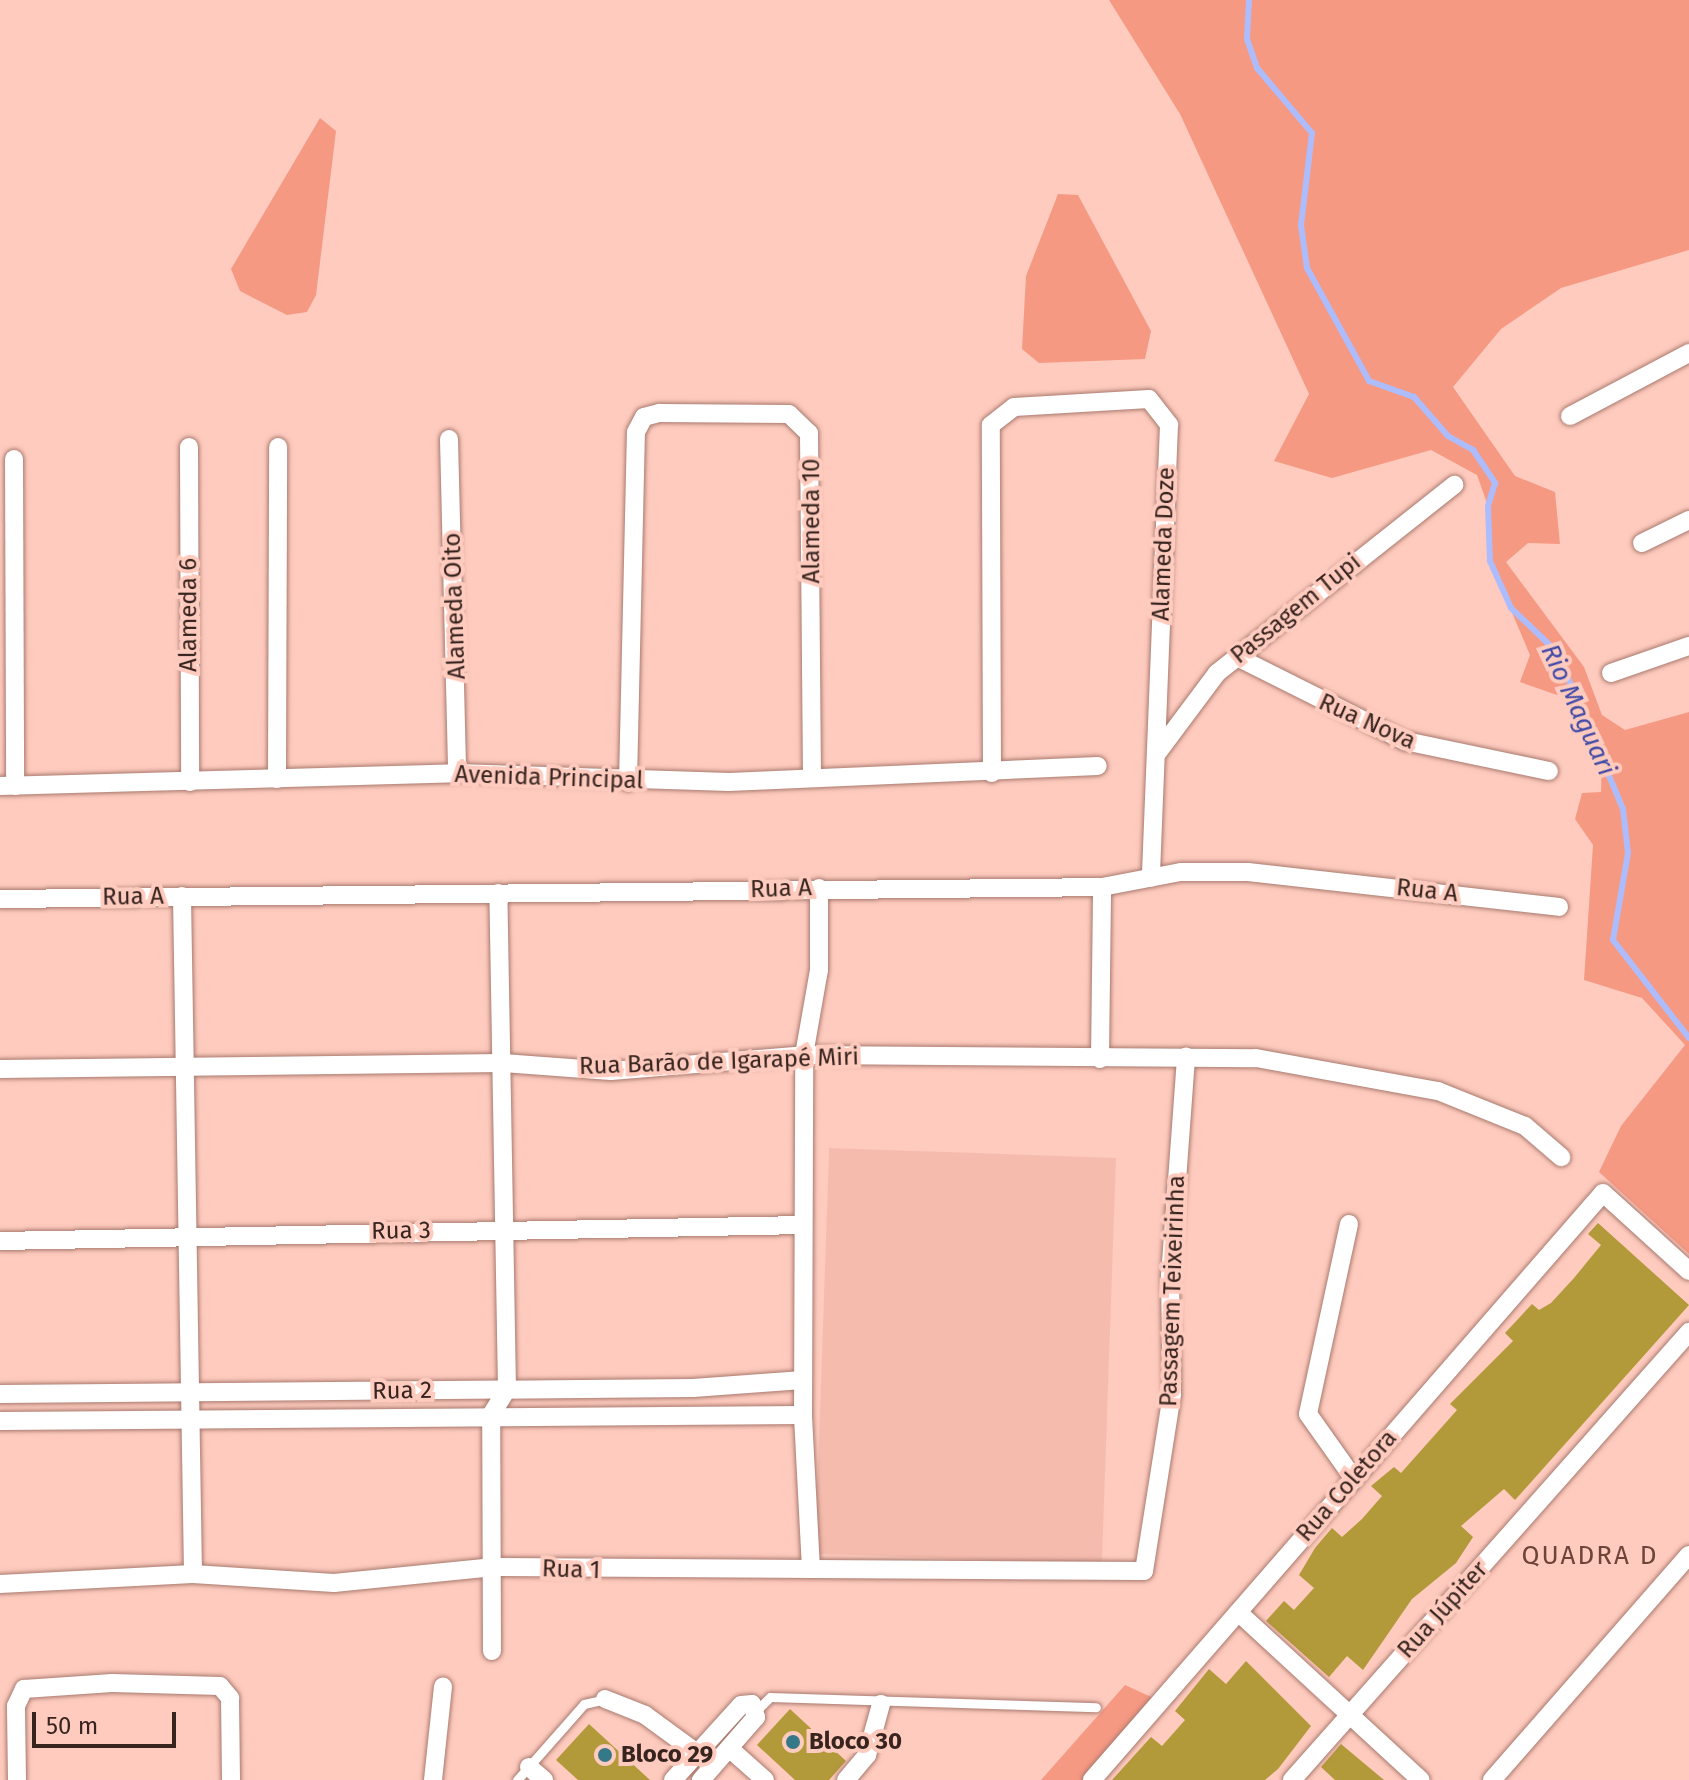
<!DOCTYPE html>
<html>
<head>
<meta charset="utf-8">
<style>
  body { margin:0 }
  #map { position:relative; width:1689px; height:1780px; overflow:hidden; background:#fecbbe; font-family:"Fira Sans",sans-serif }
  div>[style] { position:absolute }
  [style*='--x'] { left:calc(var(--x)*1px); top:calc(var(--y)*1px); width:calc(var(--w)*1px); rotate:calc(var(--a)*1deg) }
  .built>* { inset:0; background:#f5bcad; transform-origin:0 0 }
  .green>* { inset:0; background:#f69983 }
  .stream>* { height:6px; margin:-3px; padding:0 3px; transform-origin:3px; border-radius:3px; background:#adbcfd }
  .building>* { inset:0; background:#b29939 }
  .roads { filter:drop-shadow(0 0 2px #a97a6f) drop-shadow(0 0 2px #a97a6f) }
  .service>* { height:9px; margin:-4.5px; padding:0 4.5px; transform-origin:4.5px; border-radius:4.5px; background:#fff }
  .minor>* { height:18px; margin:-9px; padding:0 9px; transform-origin:9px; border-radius:9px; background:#fff }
  .dots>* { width:22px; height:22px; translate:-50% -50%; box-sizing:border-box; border:4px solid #fecbbe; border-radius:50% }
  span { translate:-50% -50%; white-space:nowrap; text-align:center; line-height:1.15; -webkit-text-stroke:8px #fecbbe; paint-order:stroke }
  .street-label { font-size:24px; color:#37241f }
  .poi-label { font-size:24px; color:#37241f; font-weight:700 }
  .left { translate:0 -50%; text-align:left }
  .water-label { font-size:26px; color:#404aa7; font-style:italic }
  .neighbourhood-label { font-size:26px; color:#6e443a; letter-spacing:2px }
  .scale { position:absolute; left:32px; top:1712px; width:144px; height:36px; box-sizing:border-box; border:4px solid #37241f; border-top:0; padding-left:10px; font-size:24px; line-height:28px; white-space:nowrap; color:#37241f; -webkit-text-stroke:6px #fecbbe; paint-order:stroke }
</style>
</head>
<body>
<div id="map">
  <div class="built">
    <i style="left:1116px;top:1158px;width:406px;height:287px;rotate:92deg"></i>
  </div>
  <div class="green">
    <i style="clip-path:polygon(1109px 0,1689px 0,1689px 250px,1561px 288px,1501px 329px,1453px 387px,1515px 476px,1555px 492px,1560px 544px,1528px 543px,1506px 562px,1584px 667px,1602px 715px,1625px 730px,1689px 712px,1689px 1254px,1599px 1172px,1621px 1126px,1685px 1045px,1642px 998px,1584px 980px,1593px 845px,1575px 819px,1582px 793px,1601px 792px,1602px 752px,1560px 696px,1520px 682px,1530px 655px,1490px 561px,1488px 506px,1477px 475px,1431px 450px,1332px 478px,1274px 461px,1309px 394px,1180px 114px)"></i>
    <i style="clip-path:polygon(320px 118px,336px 131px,316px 295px,307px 312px,287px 315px,240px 291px,231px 269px)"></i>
    <i style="clip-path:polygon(1058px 194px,1078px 195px,1151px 331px,1145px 359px,1039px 363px,1022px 349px,1026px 276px)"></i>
    <i style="clip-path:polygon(1125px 1685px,1158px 1700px,1087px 1780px,1041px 1780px)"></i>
  </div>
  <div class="stream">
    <i style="--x:1249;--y:0;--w:39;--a:93"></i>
    <i style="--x:1247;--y:39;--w:31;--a:71"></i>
    <i style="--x:1257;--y:68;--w:85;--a:49.8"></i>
    <i style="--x:1312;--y:133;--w:93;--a:96.8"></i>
    <i style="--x:1301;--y:225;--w:43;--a:82.1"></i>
    <i style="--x:1307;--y:268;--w:129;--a:61.2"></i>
    <i style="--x:1369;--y:381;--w:48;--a:19.6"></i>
    <i style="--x:1414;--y:397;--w:52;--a:48.9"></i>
    <i style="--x:1448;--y:436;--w:29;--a:29"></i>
    <i style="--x:1473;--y:450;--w:40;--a:56"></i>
    <i style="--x:1495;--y:483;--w:24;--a:107"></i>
    <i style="--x:1488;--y:506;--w:55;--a:87.9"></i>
    <i style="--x:1490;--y:561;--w:51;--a:65.9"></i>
    <i style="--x:1511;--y:608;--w:64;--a:43.7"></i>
    <i style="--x:1557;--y:652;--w:170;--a:67.2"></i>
    <i style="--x:1623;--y:809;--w:44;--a:83.5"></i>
    <i style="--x:1628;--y:853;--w:88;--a:99.8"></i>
    <i style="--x:1613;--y:940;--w:124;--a:52.2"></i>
  </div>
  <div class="building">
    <i style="clip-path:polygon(1598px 1223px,1689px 1305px,1515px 1500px,1504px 1489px,1461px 1526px,1473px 1537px,1456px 1563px,1412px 1599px,1363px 1670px,1347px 1656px,1329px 1677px,1266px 1621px,1284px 1601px,1294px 1610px,1314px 1588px,1299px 1575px,1315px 1548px,1332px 1528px,1342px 1537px,1362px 1519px,1382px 1496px,1371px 1486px,1394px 1467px,1401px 1473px,1457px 1410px,1450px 1404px,1513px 1341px,1505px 1333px,1532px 1304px,1539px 1310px,1551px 1303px,1574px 1278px,1601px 1245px,1588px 1234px)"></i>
    <i style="clip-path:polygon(1246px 1661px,1311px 1726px,1278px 1769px,1265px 1780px,1112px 1780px,1151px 1737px,1162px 1746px,1185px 1720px,1175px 1711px,1209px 1669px,1226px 1684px)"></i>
    <i style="clip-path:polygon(790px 1709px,846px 1761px,829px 1780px,795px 1780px,757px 1745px)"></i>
    <i style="clip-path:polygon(589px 1724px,650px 1780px,578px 1780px,556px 1760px)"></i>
    <i style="clip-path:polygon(1341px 1744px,1384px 1780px,1335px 1780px,1321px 1767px)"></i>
  </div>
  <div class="roads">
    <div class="service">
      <i style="--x:757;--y:1710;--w:18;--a:-45"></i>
      <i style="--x:770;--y:1697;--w:326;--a:1.8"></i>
      <i style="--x:517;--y:1780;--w:101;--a:-48.6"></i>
      <i style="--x:584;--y:1704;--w:22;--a:-13"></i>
    </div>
    <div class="minor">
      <i style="--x:1570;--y:416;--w:135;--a:-27.9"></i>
      <i style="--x:449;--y:439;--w:334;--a:88.6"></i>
      <i style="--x:189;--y:447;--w:335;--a:89.8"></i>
      <i style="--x:14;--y:459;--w:327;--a:89.8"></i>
      <i style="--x:1642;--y:543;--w:52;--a:-26.1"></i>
      <i style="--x:1239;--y:658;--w:186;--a:26.6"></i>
      <i style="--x:1405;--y:741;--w:147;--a:11.8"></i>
      <i style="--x:1611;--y:673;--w:83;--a:-19.1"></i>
      <i style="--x:1158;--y:752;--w:99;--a:-53.2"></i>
      <i style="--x:1217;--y:673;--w:303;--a:-38.4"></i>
      <i style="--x:992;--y:773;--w:348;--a:-90.2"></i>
      <i style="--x:991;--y:425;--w:29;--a:-38"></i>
      <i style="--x:1014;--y:407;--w:135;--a:-3.4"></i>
      <i style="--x:1149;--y:399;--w:33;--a:52"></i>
      <i style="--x:1169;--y:425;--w:453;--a:92.3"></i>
      <i style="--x:277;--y:779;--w:332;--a:-89.8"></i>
      <i style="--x:628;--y:782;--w:350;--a:-88.7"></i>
      <i style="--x:636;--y:432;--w:17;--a:-62"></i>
      <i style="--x:644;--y:417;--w:16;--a:-15"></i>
      <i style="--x:659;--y:413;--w:130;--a:0.4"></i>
      <i style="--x:789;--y:414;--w:28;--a:44"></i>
      <i style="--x:809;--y:433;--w:343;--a:89.5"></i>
      <i style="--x:0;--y:786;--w:457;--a:-1.6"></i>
      <i style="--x:457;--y:773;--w:272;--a:1.9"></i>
      <i style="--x:729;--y:782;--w:369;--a:-2.5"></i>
      <i style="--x:182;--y:896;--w:678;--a:89.07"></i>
      <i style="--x:0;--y:899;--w:1102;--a:-0.62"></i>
      <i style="--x:1102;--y:887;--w:80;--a:-10.8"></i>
      <i style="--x:1181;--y:872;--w:67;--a:0"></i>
      <i style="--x:1248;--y:872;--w:313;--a:6.4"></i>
      <i style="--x:1100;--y:1059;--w:172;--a:-89.3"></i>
      <i style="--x:0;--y:1069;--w:503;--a:-0.68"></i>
      <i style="--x:503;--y:1063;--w:108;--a:4.2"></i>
      <i style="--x:611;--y:1071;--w:194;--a:-4.7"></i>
      <i style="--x:804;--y:1055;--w:452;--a:0.4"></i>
      <i style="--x:1256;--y:1058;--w:185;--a:10.3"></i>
      <i style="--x:1438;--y:1091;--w:94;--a:21.9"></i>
      <i style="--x:1525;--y:1126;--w:48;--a:40.7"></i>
      <i style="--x:1349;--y:1224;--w:194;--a:102.2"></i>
      <i style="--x:1308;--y:1414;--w:80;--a:54.7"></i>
      <i style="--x:0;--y:1241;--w:802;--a:-1.14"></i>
      <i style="--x:0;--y:1394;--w:693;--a:-0.5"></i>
      <i style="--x:693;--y:1388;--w:110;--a:-4.2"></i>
      <i style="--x:0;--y:1421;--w:803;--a:-0.43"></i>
      <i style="--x:811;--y:1569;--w:154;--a:-93"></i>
      <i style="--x:803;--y:1415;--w:360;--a:-89.8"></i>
      <i style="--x:804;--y:1055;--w:86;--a:-80"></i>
      <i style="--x:819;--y:970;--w:82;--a:-90"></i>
      <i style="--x:0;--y:1584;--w:193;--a:-3"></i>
      <i style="--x:193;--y:1574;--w:141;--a:3.7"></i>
      <i style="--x:334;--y:1583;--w:161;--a:-5.7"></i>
      <i style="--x:494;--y:1567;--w:650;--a:0.35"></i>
      <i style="--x:1144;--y:1571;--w:179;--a:-81"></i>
      <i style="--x:1172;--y:1394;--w:118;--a:-91"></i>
      <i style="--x:1170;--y:1276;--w:220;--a:-85.8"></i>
      <i style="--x:1238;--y:1612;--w:248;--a:42.6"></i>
      <i style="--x:492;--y:1651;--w:236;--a:-90.2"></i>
      <i style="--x:491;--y:1415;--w:31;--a:-58"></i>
      <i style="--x:507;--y:1389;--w:496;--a:-91"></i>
      <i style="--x:605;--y:1699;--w:43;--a:21.8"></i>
      <i style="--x:645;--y:1715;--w:64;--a:36.2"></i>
      <i style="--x:729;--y:1748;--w:48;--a:41.6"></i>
      <i style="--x:529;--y:1767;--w:20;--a:41"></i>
      <i style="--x:17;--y:1780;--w:74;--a:-90.8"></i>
      <i style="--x:16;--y:1706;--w:19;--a:-65"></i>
      <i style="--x:24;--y:1689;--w:88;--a:-3.9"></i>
      <i style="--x:112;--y:1683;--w:108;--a:1.6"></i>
      <i style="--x:220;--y:1686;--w:16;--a:50"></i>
      <i style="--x:230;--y:1698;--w:82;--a:89.3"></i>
      <i style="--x:433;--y:1780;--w:94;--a:-83.9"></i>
      <i style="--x:673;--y:1780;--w:101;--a:-47.8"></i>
      <i style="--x:741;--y:1705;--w:11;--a:-5"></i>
      <i style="--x:752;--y:1704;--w:14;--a:73"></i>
      <i style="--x:756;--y:1717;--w:84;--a:131.1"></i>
      <i style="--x:846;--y:1780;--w:33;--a:-50"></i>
      <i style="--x:867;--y:1755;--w:53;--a:-74.6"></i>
      <i style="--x:1092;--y:1780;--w:778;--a:-48.96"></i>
      <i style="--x:1603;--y:1193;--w:116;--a:42.2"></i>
      <i style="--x:1292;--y:1780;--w:599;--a:-48.45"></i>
      <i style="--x:1492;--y:1780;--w:299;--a:-48.8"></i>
    </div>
  </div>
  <div class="dots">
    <i style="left:793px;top:1742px;background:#357988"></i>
    <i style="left:605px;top:1755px;background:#357988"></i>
  </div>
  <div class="street-label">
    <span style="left:812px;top:521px;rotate:-90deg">Alameda 10</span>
    <span style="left:1164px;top:544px;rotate:-88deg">Alameda Doze</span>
    <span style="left:455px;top:606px;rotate:-92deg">Alameda Oito</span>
    <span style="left:1296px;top:609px;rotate:-39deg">Passagem Tupi</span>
    <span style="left:189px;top:615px;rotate:-90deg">Alameda 6</span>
    <span style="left:1367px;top:722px;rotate:24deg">Rua Nova</span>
    <span style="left:549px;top:778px;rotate:2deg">Avenida Principal</span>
    <span style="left:781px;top:889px;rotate:-2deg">Rua A</span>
    <span style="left:1427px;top:891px;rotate:6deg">Rua A</span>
    <span style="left:133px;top:897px;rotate:-1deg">Rua A</span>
    <span style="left:719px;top:1062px;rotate:-2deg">Rua Barão de Igarapé Miri</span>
    <span style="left:401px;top:1231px;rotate:-1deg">Rua 3</span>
    <span style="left:1173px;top:1291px;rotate:-88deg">Passagem Teixeirinha</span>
    <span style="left:402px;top:1391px;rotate:-1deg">Rua 2</span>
    <span style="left:1347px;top:1486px;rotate:-49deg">Rua Coletora</span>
    <span style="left:571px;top:1570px;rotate:2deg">Rua 1</span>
    <span style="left:1443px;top:1610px;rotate:-48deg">Rua Júpiter</span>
  </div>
  <div class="poi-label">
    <span class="left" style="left:809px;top:1742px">Bloco 30</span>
    <span class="left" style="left:621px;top:1755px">Bloco 29</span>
  </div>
  <div class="water-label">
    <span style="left:1578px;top:710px;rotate:65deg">Rio Maguari</span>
  </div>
  <div class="neighbourhood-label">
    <span style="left:1590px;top:1556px">QUADRA D</span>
  </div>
  <div class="scale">50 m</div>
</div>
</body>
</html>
